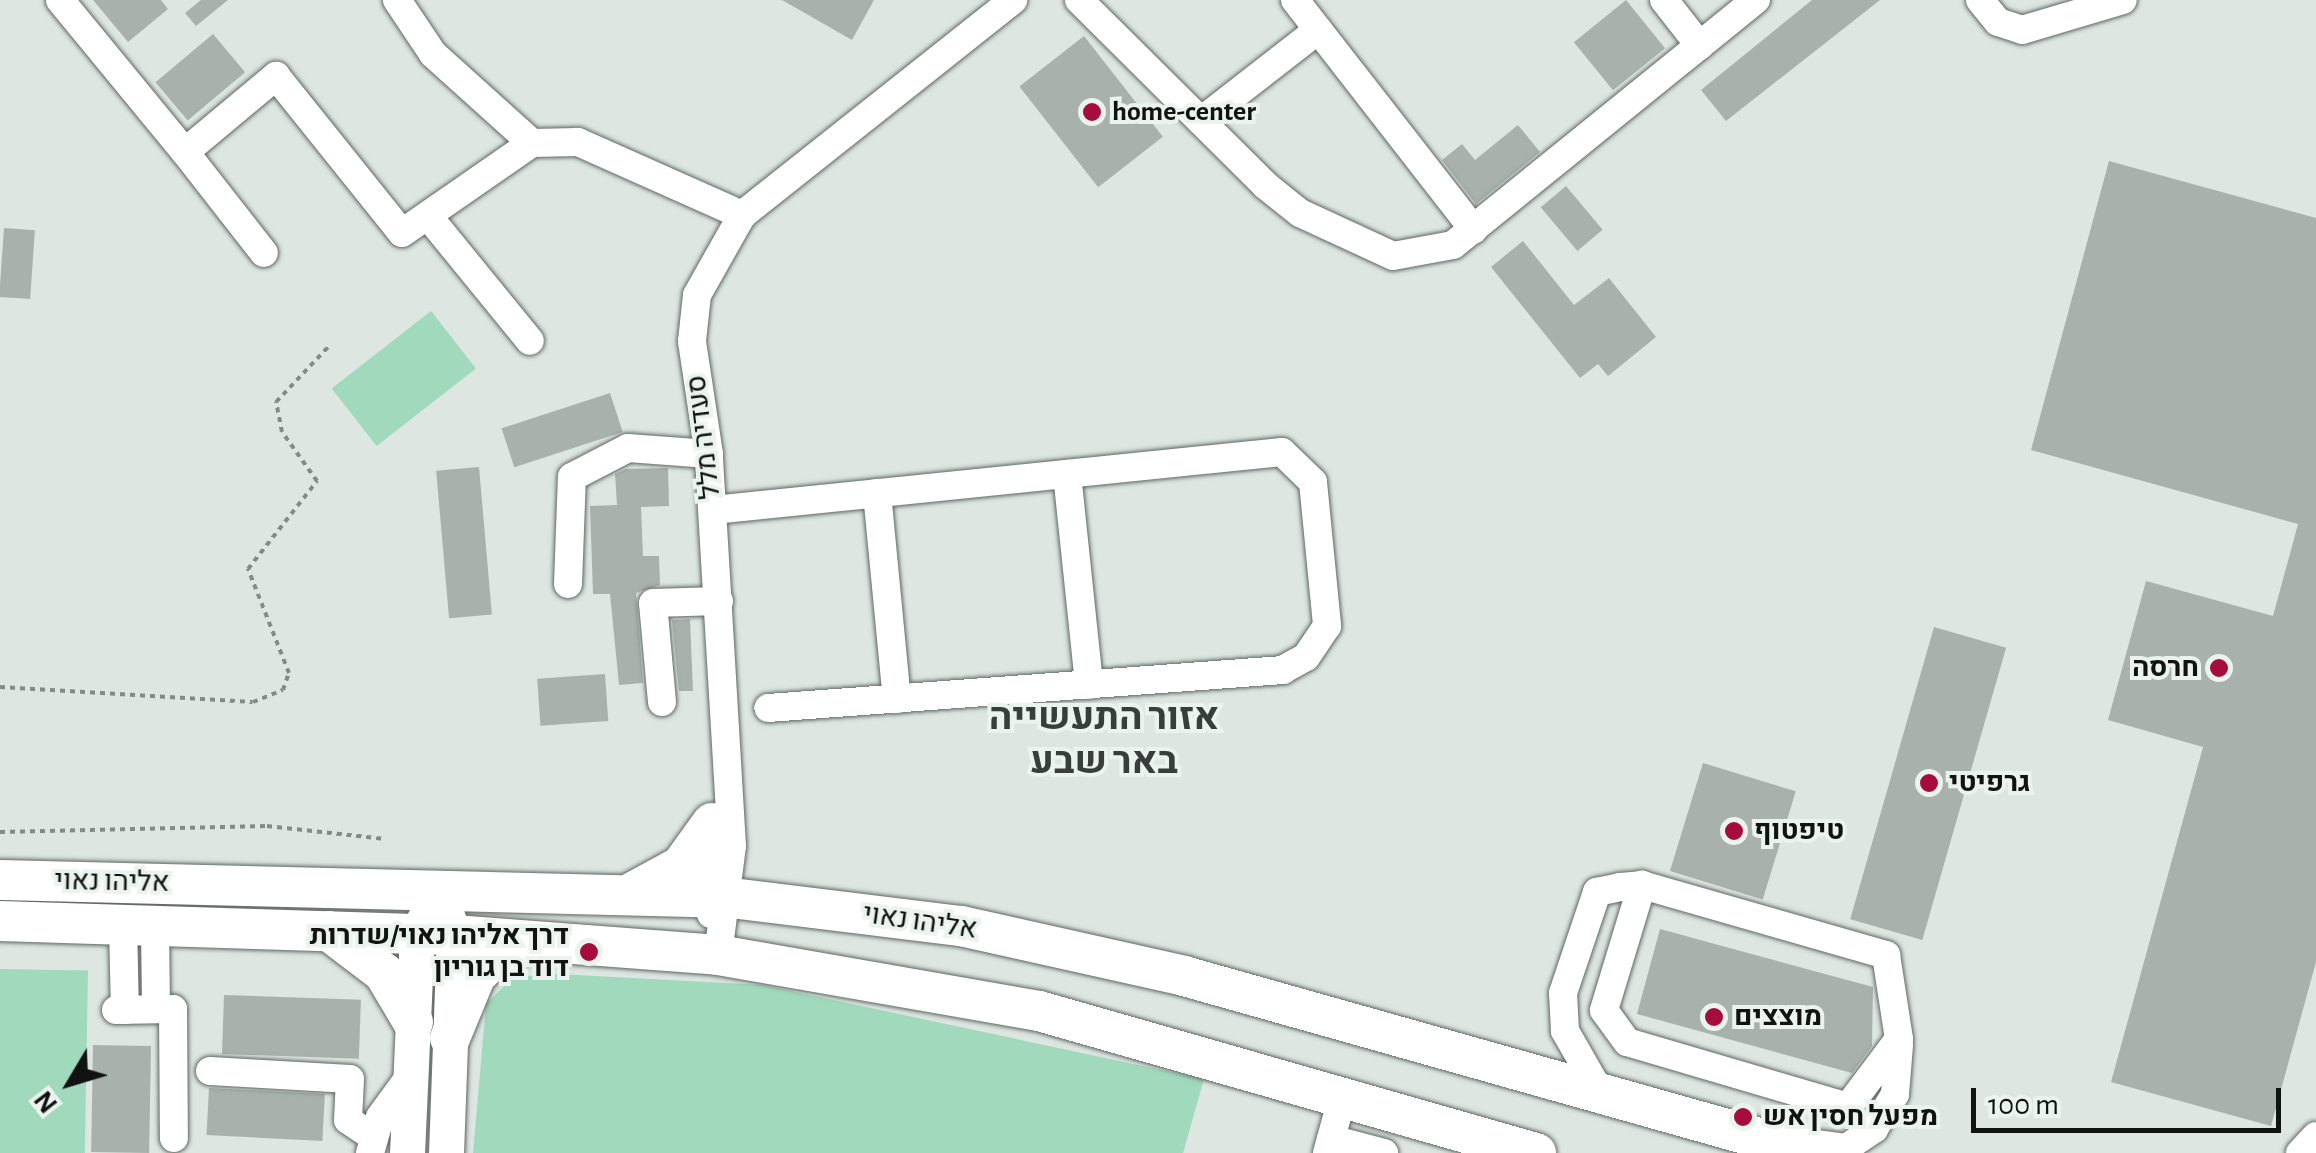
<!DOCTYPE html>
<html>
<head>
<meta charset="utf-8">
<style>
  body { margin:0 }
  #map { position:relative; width:2316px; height:1153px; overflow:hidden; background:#dde6e1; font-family:"Alegreya Sans",Heebo,sans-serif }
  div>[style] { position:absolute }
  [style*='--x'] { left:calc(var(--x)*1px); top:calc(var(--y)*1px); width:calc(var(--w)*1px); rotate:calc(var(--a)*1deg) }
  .green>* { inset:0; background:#a1d9bc; transform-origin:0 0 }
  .building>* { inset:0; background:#a9b1ad; transform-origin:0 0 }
  .path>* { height:4px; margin-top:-2px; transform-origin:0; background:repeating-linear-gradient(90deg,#848b87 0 5px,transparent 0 10px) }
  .roads { filter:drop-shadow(0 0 2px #5f6763) drop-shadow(0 0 2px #5f6763) }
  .minor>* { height:28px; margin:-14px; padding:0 14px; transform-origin:14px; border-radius:14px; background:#fff }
  .major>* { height:35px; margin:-17.5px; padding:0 17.5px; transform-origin:17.5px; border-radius:17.5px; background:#fff }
  .highway>* { height:40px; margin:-20px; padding:0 20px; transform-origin:20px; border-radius:20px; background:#fff }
  .dots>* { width:28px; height:28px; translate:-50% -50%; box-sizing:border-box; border:5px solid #ebf3ee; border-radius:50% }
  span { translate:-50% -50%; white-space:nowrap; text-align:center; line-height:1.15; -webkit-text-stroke:8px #ebf3ee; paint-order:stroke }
  .poi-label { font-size:28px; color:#101311; font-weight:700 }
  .left { translate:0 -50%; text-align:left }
  .right { translate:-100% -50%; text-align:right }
  .street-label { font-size:28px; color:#101311 }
  .district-label { font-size:38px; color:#383e3b; font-weight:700 }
  .north { position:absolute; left:20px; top:1033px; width:100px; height:100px; -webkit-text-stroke:8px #ebf3ee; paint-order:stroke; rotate:232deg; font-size:28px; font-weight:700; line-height:40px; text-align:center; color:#101311 }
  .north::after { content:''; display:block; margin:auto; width:35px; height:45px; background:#101311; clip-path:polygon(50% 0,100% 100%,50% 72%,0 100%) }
  .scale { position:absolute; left:1971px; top:1088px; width:310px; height:45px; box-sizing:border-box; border:5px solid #101311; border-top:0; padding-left:12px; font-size:30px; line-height:35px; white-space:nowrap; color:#101311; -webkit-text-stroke:8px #ebf3ee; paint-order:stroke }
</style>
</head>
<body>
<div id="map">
  <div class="green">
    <i style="left:431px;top:311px;width:73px;height:126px;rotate:52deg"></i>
    <i style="left:0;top:969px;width:88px;height:184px;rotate:1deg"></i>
    <i style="clip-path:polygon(558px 974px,763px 985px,1204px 1079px,1183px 1153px,473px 1153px,486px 1004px,513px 977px)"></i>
  </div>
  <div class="building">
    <i style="clip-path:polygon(93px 0,161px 0,168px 9px,128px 42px)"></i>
    <i style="clip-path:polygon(201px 0,228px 0,196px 26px,185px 13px)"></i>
    <i style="clip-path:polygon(782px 0,874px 0,852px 40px)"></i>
    <i style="left:1626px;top:0;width:62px;height:67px;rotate:51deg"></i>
    <i style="clip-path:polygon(1812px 0,1880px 0,1726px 121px,1701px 90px)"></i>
    <i style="left:213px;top:34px;width:50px;height:75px;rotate:50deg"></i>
    <i style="left:1084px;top:36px;width:128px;height:82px;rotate:52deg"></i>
    <i style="clip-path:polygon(1518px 125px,1540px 152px,1476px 204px,1442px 160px,1462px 144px,1475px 160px)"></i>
    <i style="clip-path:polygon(2109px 161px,2316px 218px,2316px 962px,2271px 1126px,2111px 1082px,2203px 747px,2108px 720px,2146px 581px,2273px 616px,2298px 524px,2031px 450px)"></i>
    <i style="left:1566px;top:186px;width:57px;height:33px;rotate:50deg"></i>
    <i style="left:4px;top:228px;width:31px;height:69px;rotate:4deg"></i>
    <i style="clip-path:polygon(1523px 241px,1574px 305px,1609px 278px,1656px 337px,1608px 376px,1598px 364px,1580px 378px,1491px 267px)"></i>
    <i style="left:610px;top:393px;width:41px;height:114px;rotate:72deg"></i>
    <i style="left:479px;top:467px;width:148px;height:43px;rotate:85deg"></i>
    <i style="clip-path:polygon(668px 468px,669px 506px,641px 507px,643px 556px,659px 556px,660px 585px,636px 593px,643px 683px,619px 685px,610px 594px,593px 594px,590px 506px,617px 505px,615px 474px,626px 469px)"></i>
    <i style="clip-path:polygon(690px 619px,693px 691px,679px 691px,672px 620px)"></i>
    <i style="left:1934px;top:627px;width:75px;height:304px;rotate:16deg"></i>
    <i style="left:605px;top:674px;width:47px;height:68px;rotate:86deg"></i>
    <i style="left:1703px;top:763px;width:97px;height:113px;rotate:17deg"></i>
    <i style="clip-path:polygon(1660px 929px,1873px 987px,1872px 1046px,1852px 1073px,1637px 1014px)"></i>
    <i style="left:224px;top:995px;width:137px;height:59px;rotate:2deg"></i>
    <i style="left:93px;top:1045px;width:58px;height:107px;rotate:1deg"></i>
    <i style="left:209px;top:1088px;width:116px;height:47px;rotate:3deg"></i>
  </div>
  <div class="path">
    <i style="--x:0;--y:687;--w:253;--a:3.4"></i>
    <i style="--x:253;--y:702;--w:32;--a:-22"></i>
    <i style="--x:283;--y:690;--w:18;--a:-71"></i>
    <i style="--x:289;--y:673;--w:112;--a:-111.5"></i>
    <i style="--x:248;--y:569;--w:112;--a:-51.9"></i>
    <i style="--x:317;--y:481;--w:60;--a:-125.5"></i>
    <i style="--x:282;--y:432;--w:31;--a:-101"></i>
    <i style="--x:276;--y:402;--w:76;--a:-46.6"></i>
    <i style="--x:0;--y:832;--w:267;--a:-1.3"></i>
    <i style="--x:267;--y:826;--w:119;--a:6.3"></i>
  </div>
  <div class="roads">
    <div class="minor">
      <i style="--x:60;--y:0;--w:197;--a:50.6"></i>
      <i style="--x:185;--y:152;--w:119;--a:-39.9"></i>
      <i style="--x:276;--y:76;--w:201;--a:51.3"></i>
      <i style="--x:402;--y:233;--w:158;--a:-34.7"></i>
      <i style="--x:532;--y:143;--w:46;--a:-1.2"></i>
      <i style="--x:578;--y:142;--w:180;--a:24"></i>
      <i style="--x:397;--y:0;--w:65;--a:56.3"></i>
      <i style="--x:433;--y:54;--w:133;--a:42"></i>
      <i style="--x:1079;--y:0;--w:262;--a:44.8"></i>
      <i style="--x:1265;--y:185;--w:45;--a:38.7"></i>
      <i style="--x:1300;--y:213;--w:102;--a:24.8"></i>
      <i style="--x:1393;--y:256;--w:61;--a:-10.4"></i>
      <i style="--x:1453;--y:245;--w:390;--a:-39"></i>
      <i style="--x:1295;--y:0;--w:291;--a:52.1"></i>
      <i style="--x:1664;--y:0;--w:58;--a:52"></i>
      <i style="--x:1980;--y:0;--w:28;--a:51"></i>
      <i style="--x:1998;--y:22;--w:25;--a:18"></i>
      <i style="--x:2022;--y:30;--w:105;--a:-16.5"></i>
      <i style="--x:1201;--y:121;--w:148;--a:-37.9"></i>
      <i style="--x:185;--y:152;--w:128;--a:52"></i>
      <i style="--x:428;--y:216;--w:161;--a:50.8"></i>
      <i style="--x:1067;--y:474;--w:212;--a:84"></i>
      <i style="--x:877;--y:493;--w:207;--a:84.5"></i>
      <i style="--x:713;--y:510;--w:572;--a:-5.82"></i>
      <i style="--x:1282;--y:452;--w:43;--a:44.1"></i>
      <i style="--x:1313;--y:482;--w:145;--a:84.4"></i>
      <i style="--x:1327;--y:626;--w:37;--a:124"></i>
      <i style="--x:1306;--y:657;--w:26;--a:151"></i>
      <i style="--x:1283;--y:670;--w:516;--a:175.78"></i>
      <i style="--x:568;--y:584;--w:107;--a:-87.9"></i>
      <i style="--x:572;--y:477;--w:63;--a:-27.4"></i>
      <i style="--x:628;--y:448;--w:81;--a:4.2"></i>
      <i style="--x:662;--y:702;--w:99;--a:-95.2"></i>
      <i style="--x:653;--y:603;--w:66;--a:-1.7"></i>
      <i style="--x:711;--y:914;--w:87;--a:-90"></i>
      <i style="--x:123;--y:925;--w:85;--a:88.7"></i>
      <i style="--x:155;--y:926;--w:83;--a:89.3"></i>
      <i style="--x:718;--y:955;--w:110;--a:-82.7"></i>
      <i style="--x:732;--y:846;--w:393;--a:-93.4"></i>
      <i style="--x:709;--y:454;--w:114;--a:-98.6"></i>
      <i style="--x:692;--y:341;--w:46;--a:-83.8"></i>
      <i style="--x:697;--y:295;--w:92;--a:-60.6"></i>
      <i style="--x:742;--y:215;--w:346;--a:-38.4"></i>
      <i style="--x:116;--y:1010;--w:57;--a:-1"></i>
      <i style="--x:173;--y:1009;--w:129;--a:89.6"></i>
      <i style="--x:210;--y:1071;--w:140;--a:3.3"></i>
      <i style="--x:350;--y:1079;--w:41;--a:92.8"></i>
      <i style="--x:348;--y:1120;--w:29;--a:34"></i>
      <i style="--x:1601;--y:1094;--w:73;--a:-119.7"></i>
      <i style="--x:1565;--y:1031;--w:38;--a:-93"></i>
      <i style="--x:1563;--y:993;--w:107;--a:-71.4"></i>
      <i style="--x:1597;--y:892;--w:24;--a:-12"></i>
      <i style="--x:1620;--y:887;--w:22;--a:-5"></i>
      <i style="--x:1642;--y:885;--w:254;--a:16"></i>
      <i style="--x:1886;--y:955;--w:85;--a:81.2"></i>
      <i style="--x:1899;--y:1039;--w:85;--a:126.9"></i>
      <i style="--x:1848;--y:1107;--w:230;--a:-163.6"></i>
      <i style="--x:1627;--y:1042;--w:39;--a:-126"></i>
      <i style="--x:1604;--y:1010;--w:131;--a:-73.1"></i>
      <i style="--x:1331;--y:1139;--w:55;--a:14.8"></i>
      <i style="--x:1793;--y:1141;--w:53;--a:7.5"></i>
      <i style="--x:1846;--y:1148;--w:34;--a:-34"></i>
      <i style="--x:1874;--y:1129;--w:41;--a:-59"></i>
      <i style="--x:1895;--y:1094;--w:49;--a:-85.3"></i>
      <i style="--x:370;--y:1153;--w:37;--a:-74"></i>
      <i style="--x:380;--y:1117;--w:51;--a:-53.8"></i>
      <i style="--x:1327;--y:1153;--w:60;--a:-74.6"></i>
      <i style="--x:2300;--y:1153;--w:23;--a:-47"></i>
    </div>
    <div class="major">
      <i style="--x:445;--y:910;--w:27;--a:70"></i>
      <i style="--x:454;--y:935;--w:218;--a:92.1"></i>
      <i style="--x:407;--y:1153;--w:219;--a:-87.4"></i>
      <i style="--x:417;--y:934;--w:49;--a:-64.5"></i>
    </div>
    <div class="highway">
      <i style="--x:0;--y:880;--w:732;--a:1.41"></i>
      <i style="--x:732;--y:898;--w:231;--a:7"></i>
      <i style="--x:961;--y:926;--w:229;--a:12.6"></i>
      <i style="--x:1184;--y:976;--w:652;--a:15.74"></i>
      <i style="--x:631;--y:893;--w:57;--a:-28.4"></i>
      <i style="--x:681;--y:866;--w:53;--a:-54.2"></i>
      <i style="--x:0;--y:921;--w:454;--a:1.8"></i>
      <i style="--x:454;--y:935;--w:265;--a:4.3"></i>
      <i style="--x:718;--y:955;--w:326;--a:9.9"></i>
      <i style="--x:1039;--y:1011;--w:517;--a:15.95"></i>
      <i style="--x:329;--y:931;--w:69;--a:37.4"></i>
      <i style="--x:384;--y:973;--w:57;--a:59.4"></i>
      <i style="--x:450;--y:1038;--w:68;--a:-67.6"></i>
      <i style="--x:476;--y:975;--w:33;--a:-43"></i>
      <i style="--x:500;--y:953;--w:34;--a:-19"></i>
    </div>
  </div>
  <div class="dots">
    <i style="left:1092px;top:112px;background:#a60d3e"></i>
    <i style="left:2219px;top:668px;background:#a60d3e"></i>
    <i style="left:1929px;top:783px;background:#a60d3e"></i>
    <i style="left:1734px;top:831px;background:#a60d3e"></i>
    <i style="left:589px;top:952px;background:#a60d3e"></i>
    <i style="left:1714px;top:1017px;background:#a60d3e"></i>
    <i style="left:1743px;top:1117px;background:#a60d3e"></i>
  </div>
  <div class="poi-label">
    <span class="left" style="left:1112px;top:112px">home-center</span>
    <span class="right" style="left:2199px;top:668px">חרסה</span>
    <span class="left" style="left:1949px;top:783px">גרפיטי</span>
    <span class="left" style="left:1754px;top:831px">טיפטוף</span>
    <span class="right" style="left:569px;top:952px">דרך אליהו נאוי/שדרות<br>דוד בן גוריון</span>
    <span class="left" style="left:1734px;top:1017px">מוצצים</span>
    <span class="left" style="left:1763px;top:1117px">מפעל חסין אש</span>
  </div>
  <div class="street-label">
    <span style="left:704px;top:437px;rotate:-97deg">סעדיה מלל</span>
    <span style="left:112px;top:882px;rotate:1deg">אליהו נאוי</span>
    <span style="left:920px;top:922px;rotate:8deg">אליהו נאוי</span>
  </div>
  <div class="district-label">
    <span style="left:1104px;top:741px">אזור התעשייה<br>באר שבע</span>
  </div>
  <div class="north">N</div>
  <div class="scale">100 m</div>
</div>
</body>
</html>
